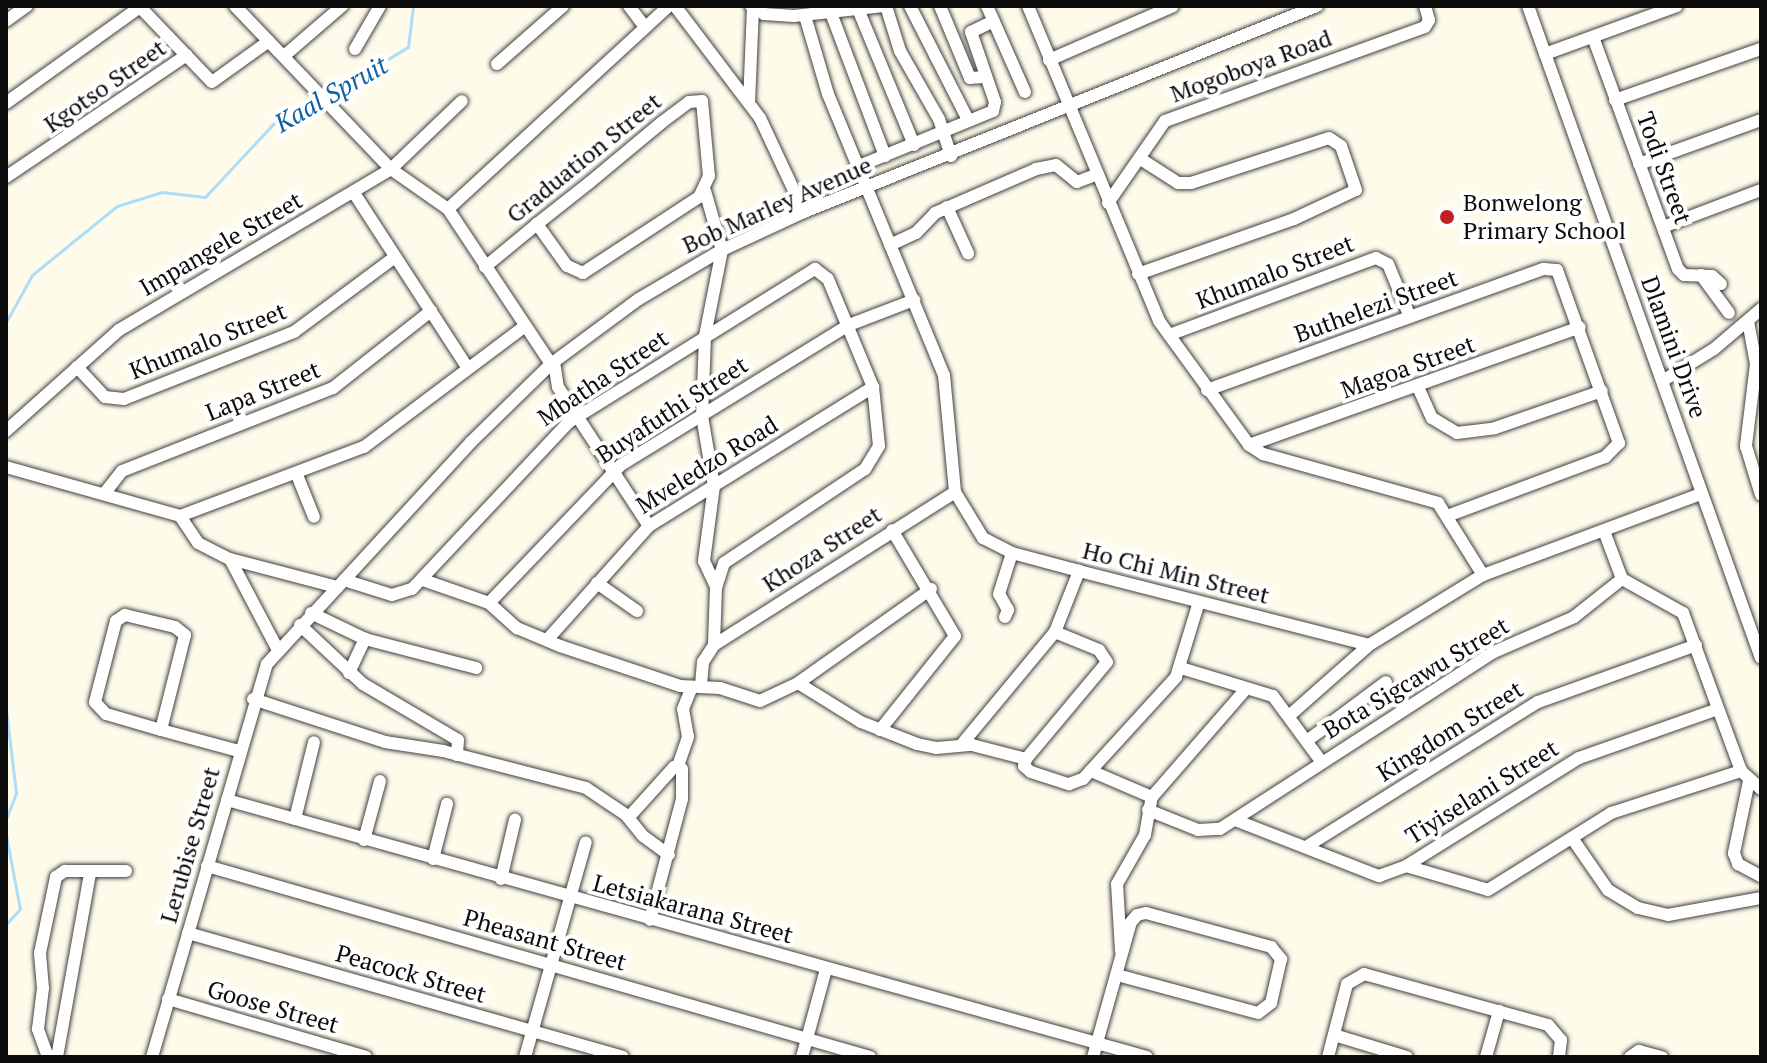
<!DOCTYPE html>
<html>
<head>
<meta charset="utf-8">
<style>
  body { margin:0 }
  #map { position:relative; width:1767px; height:1063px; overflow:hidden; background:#fffbeb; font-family:"PT Serif",serif }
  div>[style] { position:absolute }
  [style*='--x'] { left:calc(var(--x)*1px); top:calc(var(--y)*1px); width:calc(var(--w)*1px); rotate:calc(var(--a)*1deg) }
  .stream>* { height:3px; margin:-1.5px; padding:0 1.5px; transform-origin:1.5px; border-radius:1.5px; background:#aeddf8 }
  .roads { filter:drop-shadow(0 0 2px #3f3f3f) drop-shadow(0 0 2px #3f3f3f) }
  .minor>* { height:12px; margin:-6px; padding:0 6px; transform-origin:6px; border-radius:6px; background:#fff }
  .dots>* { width:22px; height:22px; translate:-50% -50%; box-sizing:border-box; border:4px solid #fff; border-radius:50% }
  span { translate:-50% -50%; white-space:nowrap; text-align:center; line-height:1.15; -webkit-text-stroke:8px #fff; paint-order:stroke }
  .street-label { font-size:24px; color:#0c0c0c }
  .poi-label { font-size:24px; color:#0c0c0c }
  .left { translate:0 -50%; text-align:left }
  .water-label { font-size:26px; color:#1163a2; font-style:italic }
  .frame { position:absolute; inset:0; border:8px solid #0c0c0c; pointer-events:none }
</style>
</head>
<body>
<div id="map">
  <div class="stream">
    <i style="--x:328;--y:95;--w:93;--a:-31"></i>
    <i style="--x:408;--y:47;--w:41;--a:-83"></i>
    <i style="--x:6;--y:322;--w:54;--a:-61"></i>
    <i style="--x:32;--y:275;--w:109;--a:-39.1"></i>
    <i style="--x:117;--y:206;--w:47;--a:-17.3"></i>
    <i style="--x:162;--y:192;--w:43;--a:6.6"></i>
    <i style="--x:205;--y:197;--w:100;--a:-47"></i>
    <i style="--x:273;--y:124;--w:51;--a:-27.1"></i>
    <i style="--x:6;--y:710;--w:84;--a:83.1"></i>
    <i style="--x:16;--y:793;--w:28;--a:111"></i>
    <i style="--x:6;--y:835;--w:75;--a:79.3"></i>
    <i style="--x:20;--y:909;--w:21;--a:133"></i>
  </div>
  <div class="roads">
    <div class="minor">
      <i style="--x:139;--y:6;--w:105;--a:46.2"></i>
      <i style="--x:212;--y:82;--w:70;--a:-35.7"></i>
      <i style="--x:235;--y:6;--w:226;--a:46.3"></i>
      <i style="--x:391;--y:169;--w:70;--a:35.1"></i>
      <i style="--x:448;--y:209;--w:186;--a:56.4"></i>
      <i style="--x:629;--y:6;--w:25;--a:53"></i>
      <i style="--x:675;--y:6;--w:141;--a:52.8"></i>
      <i style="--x:760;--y:118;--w:104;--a:64.9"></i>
      <i style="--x:751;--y:6;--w:15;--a:32"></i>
      <i style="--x:764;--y:14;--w:30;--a:4"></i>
      <i style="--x:794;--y:16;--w:90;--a:-6.4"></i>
      <i style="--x:886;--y:6;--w:47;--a:72.7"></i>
      <i style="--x:900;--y:51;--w:78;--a:60.2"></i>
      <i style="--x:939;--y:119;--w:39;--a:72"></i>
      <i style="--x:910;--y:6;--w:128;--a:63"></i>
      <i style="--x:940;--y:6;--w:78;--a:67.4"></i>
      <i style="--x:970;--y:78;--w:16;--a:-4"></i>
      <i style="--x:987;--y:6;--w:94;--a:66.2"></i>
      <i style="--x:1028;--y:6;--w:341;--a:67.4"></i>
      <i style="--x:1159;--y:321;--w:153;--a:54"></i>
      <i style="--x:1249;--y:445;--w:17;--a:33"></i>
      <i style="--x:1263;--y:454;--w:182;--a:15.6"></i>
      <i style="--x:1438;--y:503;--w:85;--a:58"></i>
      <i style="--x:1528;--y:6;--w:692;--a:70.34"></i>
      <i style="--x:858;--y:9;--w:147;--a:67.6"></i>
      <i style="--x:831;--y:13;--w:153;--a:69.3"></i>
      <i style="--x:805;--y:16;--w:81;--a:73.6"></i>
      <i style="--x:828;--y:94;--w:304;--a:67.6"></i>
      <i style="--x:944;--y:375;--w:118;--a:84.6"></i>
      <i style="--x:955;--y:492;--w:54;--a:58.7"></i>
      <i style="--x:983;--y:538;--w:33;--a:27"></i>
      <i style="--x:1012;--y:553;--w:69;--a:15"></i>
      <i style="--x:1079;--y:571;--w:299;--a:14.3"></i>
      <i style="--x:6;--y:21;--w:26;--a:-36"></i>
      <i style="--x:1593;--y:37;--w:247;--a:69.9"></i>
      <i style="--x:1678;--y:269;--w:8;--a:45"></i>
      <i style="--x:1684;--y:275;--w:28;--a:2"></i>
      <i style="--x:1712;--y:276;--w:12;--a:42"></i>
      <i style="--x:355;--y:49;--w:50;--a:-59.8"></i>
      <i style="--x:1545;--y:54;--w:140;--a:-20"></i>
      <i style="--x:284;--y:56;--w:77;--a:-40.8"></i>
      <i style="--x:1049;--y:60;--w:135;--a:-23.5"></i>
      <i style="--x:497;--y:64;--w:88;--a:-41.3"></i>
      <i style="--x:1615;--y:100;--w:155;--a:-19.3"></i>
      <i style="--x:6;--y:103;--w:165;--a:-35.6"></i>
      <i style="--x:749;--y:103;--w:94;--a:-87.6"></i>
      <i style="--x:1639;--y:164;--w:130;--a:-19.8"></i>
      <i style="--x:859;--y:166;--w:145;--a:-22.3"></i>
      <i style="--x:993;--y:111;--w:9;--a:-77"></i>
      <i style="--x:995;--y:102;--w:74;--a:-108.9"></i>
      <i style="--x:971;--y:32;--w:25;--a:-26"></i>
      <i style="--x:6;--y:177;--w:218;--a:-34"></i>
      <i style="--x:705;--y:191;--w:61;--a:73.9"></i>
      <i style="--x:722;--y:250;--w:88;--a:101.2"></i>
      <i style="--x:705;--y:336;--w:80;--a:92.1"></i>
      <i style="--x:702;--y:416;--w:71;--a:80.3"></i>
      <i style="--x:714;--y:486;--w:76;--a:97.6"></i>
      <i style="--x:704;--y:561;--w:29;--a:65"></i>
      <i style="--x:354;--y:193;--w:207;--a:57"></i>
      <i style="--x:1108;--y:203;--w:100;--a:-55.2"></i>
      <i style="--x:1165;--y:121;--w:276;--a:-19.9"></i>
      <i style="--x:1425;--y:27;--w:8;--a:-60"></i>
      <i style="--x:1429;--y:20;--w:15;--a:-106"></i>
      <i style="--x:947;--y:207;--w:51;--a:65.5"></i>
      <i style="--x:448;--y:209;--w:300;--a:-42.6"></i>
      <i style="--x:1663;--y:227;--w:105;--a:-20.7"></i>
      <i style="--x:890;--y:245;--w:29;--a:-25"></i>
      <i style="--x:916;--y:233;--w:28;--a:-46"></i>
      <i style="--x:935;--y:213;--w:110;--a:-23.5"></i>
      <i style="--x:1036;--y:169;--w:20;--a:-11"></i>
      <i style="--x:1056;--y:165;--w:27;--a:39"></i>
      <i style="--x:1077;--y:182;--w:22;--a:-21"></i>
      <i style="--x:485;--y:267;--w:67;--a:-39.6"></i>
      <i style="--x:537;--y:224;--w:66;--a:-38.3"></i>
      <i style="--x:589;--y:183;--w:94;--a:-39.8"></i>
      <i style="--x:661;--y:123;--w:35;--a:-37"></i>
      <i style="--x:689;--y:102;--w:13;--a:-4"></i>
      <i style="--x:702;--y:101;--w:75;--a:84.7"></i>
      <i style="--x:709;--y:176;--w:23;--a:115"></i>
      <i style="--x:699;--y:197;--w:139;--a:146.8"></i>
      <i style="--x:583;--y:273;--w:17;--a:-156"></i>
      <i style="--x:567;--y:266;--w:52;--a:-125.5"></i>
      <i style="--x:1138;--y:274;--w:165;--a:-19.4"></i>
      <i style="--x:1294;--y:219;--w:68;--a:-25.1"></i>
      <i style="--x:1356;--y:190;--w:46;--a:-108.8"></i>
      <i style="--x:1341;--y:146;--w:14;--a:-146"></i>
      <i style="--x:1329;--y:138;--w:145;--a:161.9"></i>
      <i style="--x:1191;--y:183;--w:13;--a:180"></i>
      <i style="--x:1178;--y:183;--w:46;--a:-147.3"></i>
      <i style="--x:1701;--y:275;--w:47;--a:53.6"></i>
      <i style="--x:1748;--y:321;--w:44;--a:79.5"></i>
      <i style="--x:1756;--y:364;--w:83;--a:97"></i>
      <i style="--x:1746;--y:446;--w:51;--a:73"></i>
      <i style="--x:1169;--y:335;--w:221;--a:-20.4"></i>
      <i style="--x:1376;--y:258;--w:13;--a:27"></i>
      <i style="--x:1388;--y:264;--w:57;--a:67.5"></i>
      <i style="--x:554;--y:362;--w:25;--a:81"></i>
      <i style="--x:558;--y:387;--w:166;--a:56.8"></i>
      <i style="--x:77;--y:367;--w:41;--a:47"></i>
      <i style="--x:105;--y:397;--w:19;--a:6"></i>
      <i style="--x:124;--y:399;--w:183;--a:-21.5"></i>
      <i style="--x:294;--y:332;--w:126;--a:-36.6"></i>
      <i style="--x:1664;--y:380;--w:59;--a:-31.8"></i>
      <i style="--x:1714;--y:349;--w:62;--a:-40.4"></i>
      <i style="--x:1418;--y:387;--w:34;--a:66"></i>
      <i style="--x:1432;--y:418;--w:29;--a:31"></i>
      <i style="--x:1457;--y:433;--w:38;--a:-7"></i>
      <i style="--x:1495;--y:428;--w:113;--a:-19.1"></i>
      <i style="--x:1207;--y:390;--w:358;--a:-19.8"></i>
      <i style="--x:1544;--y:269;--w:13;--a:4"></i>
      <i style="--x:1557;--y:270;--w:184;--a:70.3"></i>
      <i style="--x:1619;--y:443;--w:20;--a:135"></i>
      <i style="--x:1605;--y:457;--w:165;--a:159.5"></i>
      <i style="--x:6;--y:431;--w:152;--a:-41.8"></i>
      <i style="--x:119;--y:330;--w:316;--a:-30.6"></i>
      <i style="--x:391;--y:169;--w:98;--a:-43.8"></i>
      <i style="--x:1249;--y:445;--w:351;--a:-19.6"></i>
      <i style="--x:6;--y:467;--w:181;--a:15.7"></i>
      <i style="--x:180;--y:516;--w:32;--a:56"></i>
      <i style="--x:198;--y:543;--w:36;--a:27"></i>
      <i style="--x:230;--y:559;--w:103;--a:62.2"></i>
      <i style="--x:297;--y:475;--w:45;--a:68"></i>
      <i style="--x:104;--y:494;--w:29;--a:-52"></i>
      <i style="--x:122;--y:471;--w:227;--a:-21.5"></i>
      <i style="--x:333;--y:388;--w:125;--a:-38.2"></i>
      <i style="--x:180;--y:516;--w:197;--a:-20.6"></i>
      <i style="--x:364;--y:447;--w:200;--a:-36.9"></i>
      <i style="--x:1604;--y:531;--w:51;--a:69.4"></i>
      <i style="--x:1622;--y:579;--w:70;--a:29.1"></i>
      <i style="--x:1683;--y:613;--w:168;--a:69.8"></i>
      <i style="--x:1741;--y:771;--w:27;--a:42"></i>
      <i style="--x:230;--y:559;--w:111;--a:14.7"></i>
      <i style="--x:344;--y:580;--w:50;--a:17.4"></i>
      <i style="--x:392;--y:595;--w:21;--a:-17"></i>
      <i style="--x:412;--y:589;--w:229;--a:-46.8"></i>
      <i style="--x:569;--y:422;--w:290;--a:-31.9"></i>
      <i style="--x:815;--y:269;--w:16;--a:38"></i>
      <i style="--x:828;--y:279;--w:117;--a:67.4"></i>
      <i style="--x:873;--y:387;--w:59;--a:84.2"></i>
      <i style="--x:879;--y:446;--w:27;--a:121"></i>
      <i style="--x:865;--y:469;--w:169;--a:146.3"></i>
      <i style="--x:724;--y:563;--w:25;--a:108"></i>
      <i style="--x:716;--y:587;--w:58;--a:92"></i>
      <i style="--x:423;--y:580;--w:70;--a:19.2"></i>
      <i style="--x:489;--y:603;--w:38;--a:42"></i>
      <i style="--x:517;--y:628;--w:47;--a:22.7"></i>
      <i style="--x:560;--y:646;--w:126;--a:18.4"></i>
      <i style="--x:680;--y:686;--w:40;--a:2.9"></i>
      <i style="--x:720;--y:688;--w:42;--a:18"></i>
      <i style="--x:760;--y:701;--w:42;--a:-25.3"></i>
      <i style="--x:798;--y:683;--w:163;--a:-35.3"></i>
      <i style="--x:597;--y:583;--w:49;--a:35"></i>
      <i style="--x:489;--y:603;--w:191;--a:-46.3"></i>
      <i style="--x:621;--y:465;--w:268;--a:-31.6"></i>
      <i style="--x:849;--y:325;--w:70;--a:-21"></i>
      <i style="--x:311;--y:613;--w:60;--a:25.7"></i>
      <i style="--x:365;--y:639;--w:115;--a:14.6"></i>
      <i style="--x:1005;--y:617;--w:8;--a:-67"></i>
      <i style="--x:1008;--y:610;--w:18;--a:-119"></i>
      <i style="--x:999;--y:594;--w:43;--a:-72.4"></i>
      <i style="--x:300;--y:625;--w:86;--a:43.1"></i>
      <i style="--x:363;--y:684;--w:110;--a:30.5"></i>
      <i style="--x:458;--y:740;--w:15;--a:94"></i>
      <i style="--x:547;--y:640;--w:153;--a:-48.2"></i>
      <i style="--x:649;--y:526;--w:264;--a:-31.8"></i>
      <i style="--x:1181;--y:668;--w:96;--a:16.9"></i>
      <i style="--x:1273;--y:696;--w:81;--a:53.6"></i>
      <i style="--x:349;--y:673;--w:38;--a:-65"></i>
      <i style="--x:798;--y:683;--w:74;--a:31.8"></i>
      <i style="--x:861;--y:722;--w:60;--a:21.4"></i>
      <i style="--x:917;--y:744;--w:19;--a:12"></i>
      <i style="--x:936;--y:748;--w:36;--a:-5"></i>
      <i style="--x:972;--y:745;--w:56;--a:14.5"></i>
      <i style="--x:701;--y:685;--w:23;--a:-85"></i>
      <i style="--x:703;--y:662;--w:20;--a:-57"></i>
      <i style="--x:714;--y:645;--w:285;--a:-32.4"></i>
      <i style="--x:253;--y:699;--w:139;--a:18"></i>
      <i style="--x:385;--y:742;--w:59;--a:8.8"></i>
      <i style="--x:443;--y:751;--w:148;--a:14.5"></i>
      <i style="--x:586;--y:788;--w:48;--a:34"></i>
      <i style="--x:626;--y:815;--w:27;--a:51"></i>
      <i style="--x:643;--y:836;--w:32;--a:36"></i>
      <i style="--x:1290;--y:715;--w:106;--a:-41.5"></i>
      <i style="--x:1369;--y:645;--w:134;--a:-31.6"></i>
      <i style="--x:1483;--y:575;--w:233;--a:-20.4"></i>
      <i style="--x:161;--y:730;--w:57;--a:-163.8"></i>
      <i style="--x:106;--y:714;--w:16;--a:-133"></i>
      <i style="--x:95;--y:702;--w:84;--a:-75.5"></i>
      <i style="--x:116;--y:621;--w:11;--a:-34"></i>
      <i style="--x:125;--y:615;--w:51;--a:13.5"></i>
      <i style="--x:175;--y:627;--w:13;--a:39"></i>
      <i style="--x:185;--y:635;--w:98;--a:104.2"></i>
      <i style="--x:161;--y:730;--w:81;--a:15.1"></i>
      <i style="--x:880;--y:730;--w:120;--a:-51.4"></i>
      <i style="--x:955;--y:636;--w:123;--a:-120.7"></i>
      <i style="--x:1308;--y:740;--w:97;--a:-36.6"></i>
      <i style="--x:962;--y:744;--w:146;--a:-50.3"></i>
      <i style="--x:1055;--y:632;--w:66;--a:-68.5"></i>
      <i style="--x:1026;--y:759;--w:7;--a:106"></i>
      <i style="--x:1024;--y:766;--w:9;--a:41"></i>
      <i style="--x:1031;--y:772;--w:40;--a:18"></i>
      <i style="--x:1069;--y:784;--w:15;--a:-20"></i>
      <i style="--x:1083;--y:779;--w:138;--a:-47.6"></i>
      <i style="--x:1176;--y:677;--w:78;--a:-73"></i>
      <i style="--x:1026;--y:759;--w:126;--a:-50.1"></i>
      <i style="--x:1107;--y:662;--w:14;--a:-124"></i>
      <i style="--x:1099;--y:650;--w:48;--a:-157.8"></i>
      <i style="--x:678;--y:766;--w:31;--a:-71"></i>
      <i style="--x:688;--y:737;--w:28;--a:-100"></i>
      <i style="--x:683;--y:709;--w:24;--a:-68"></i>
      <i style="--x:1091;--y:771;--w:66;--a:23.1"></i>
      <i style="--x:1749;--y:781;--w:74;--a:101.8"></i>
      <i style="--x:1734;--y:853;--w:12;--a:70"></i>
      <i style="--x:1738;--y:864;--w:26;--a:28"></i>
      <i style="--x:227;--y:800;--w:955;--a:15.61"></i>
      <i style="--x:1148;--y:810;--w:54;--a:21.8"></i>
      <i style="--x:1198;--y:830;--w:22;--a:-3"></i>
      <i style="--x:1220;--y:829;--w:326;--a:-32.9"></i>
      <i style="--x:1494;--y:652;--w:87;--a:-23.6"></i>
      <i style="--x:1574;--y:617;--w:61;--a:-38.4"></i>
      <i style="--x:629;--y:817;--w:67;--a:-48"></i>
      <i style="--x:674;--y:767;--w:8;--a:14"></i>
      <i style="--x:682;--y:769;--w:30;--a:90"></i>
      <i style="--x:682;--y:799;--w:125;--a:104.8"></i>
      <i style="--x:295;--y:819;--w:79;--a:-76.1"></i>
      <i style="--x:1235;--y:820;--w:155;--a:21.3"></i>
      <i style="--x:1379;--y:876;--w:29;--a:-20"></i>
      <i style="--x:1406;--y:866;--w:204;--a:-32"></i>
      <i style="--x:1579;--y:758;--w:147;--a:-19.4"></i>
      <i style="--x:1572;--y:838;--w:63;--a:55.3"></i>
      <i style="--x:1608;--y:890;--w:35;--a:31"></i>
      <i style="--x:1638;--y:908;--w:31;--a:13"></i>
      <i style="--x:1668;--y:915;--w:95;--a:-10.4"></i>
      <i style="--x:364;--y:840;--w:61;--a:-74.8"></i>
      <i style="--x:1309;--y:845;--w:270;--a:-32"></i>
      <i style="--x:1538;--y:702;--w:168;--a:-19.8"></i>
      <i style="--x:433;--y:859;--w:57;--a:-75.7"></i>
      <i style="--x:207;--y:866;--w:690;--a:16.07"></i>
      <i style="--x:1406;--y:866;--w:85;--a:16.3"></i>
      <i style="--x:1488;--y:890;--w:145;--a:-32"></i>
      <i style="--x:1611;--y:813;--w:137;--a:-17.9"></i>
      <i style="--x:501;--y:879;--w:61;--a:-76.7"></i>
      <i style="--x:188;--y:933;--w:452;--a:15.9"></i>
      <i style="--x:1121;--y:951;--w:67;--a:-93.4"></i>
      <i style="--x:1117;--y:884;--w:56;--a:-60.3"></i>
      <i style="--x:1145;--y:835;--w:39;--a:-80"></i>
      <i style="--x:1152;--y:797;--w:143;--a:-49"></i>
      <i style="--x:168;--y:999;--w:206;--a:16.3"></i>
      <i style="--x:1334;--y:1035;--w:76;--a:16.8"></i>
      <i style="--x:48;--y:1057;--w:30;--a:-110"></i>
      <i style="--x:38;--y:1029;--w:41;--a:-83"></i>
      <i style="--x:43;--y:988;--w:35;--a:-95"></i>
      <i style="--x:40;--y:953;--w:78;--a:-78.1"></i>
      <i style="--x:56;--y:877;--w:11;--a:-34"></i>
      <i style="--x:65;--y:871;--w:61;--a:0"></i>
      <i style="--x:57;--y:1057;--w:186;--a:-79.8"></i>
      <i style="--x:152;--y:1057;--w:409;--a:-73.7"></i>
      <i style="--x:267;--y:664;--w:301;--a:-47.4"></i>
      <i style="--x:471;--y:442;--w:112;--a:-44.3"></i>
      <i style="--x:551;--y:364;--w:109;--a:-36.5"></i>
      <i style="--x:639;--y:299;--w:96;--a:-30.6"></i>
      <i style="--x:722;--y:250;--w:90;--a:-24.9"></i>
      <i style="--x:804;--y:212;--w:553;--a:-21.88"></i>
      <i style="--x:525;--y:1057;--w:223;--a:-74.2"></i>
      <i style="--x:802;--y:1057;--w:91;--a:-74.7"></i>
      <i style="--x:1093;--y:1057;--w:140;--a:-74.3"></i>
      <i style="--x:1131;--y:922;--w:9;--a:-49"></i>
      <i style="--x:1137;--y:915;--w:9;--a:-13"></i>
      <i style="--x:1146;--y:913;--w:130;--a:15.2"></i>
      <i style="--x:1271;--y:947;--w:16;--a:50"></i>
      <i style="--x:1281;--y:959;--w:45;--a:102.8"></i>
      <i style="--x:1271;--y:1003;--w:16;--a:142"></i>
      <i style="--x:1258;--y:1013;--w:146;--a:-164.9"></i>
      <i style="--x:1328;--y:1057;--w:75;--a:-75.4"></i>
      <i style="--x:1347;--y:984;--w:20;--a:-30"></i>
      <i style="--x:1364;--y:974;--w:191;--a:15.5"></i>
      <i style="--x:1548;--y:1025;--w:20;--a:49"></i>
      <i style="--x:1561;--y:1040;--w:17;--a:97"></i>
      <i style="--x:1486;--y:1057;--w:48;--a:-74.2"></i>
      <i style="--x:1630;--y:1057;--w:11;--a:-34"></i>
      <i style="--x:1639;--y:1051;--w:24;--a:15"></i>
    </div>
  </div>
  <div class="dots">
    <i style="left:1447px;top:217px;background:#c11f27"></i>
  </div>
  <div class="street-label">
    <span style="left:1251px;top:66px;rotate:-20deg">Mogoboya Road</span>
    <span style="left:105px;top:86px;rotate:-35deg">Kgotso Street</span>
    <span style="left:584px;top:158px;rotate:-39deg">Graduation Street</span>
    <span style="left:1664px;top:168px;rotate:70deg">Todi Street</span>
    <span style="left:777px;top:205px;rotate:-24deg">Bob Marley Avenue</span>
    <span style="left:221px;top:244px;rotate:-30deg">Impangele Street</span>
    <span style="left:1275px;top:272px;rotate:-21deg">Khumalo Street</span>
    <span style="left:1376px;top:306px;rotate:-20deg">Buthelezi Street</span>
    <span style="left:208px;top:341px;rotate:-22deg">Khumalo Street</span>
    <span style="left:1674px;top:347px;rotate:70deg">Dlamini Drive</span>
    <span style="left:1408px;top:367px;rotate:-20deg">Magoa Street</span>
    <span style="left:603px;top:378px;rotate:-34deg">Mbatha Street</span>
    <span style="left:263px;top:391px;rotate:-22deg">Lapa Street</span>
    <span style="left:672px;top:410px;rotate:-33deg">Buyafuthi Street</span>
    <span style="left:707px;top:465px;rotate:-32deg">Mveledzo Road</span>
    <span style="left:822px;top:549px;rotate:-33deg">Khoza Street</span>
    <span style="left:1176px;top:573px;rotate:14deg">Ho Chi Min Street</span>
    <span style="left:1416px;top:678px;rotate:-31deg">Bota Sigcawu Street</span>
    <span style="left:1450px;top:731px;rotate:-32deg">Kingdom Street</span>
    <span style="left:1482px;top:792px;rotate:-32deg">Tiyiselani Street</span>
    <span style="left:190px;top:845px;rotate:-74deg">Lerubise Street</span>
    <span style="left:693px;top:909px;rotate:15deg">Letsiakarana Street</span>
    <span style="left:545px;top:940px;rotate:16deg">Pheasant Street</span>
    <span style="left:411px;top:974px;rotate:16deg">Peacock Street</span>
    <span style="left:273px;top:1007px;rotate:16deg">Goose Street</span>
  </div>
  <div class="poi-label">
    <span class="left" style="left:1463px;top:217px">Bonwelong<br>Primary School</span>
  </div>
  <div class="water-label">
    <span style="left:331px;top:94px;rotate:-30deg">Kaal Spruit</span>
  </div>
  <div class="frame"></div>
</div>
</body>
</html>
